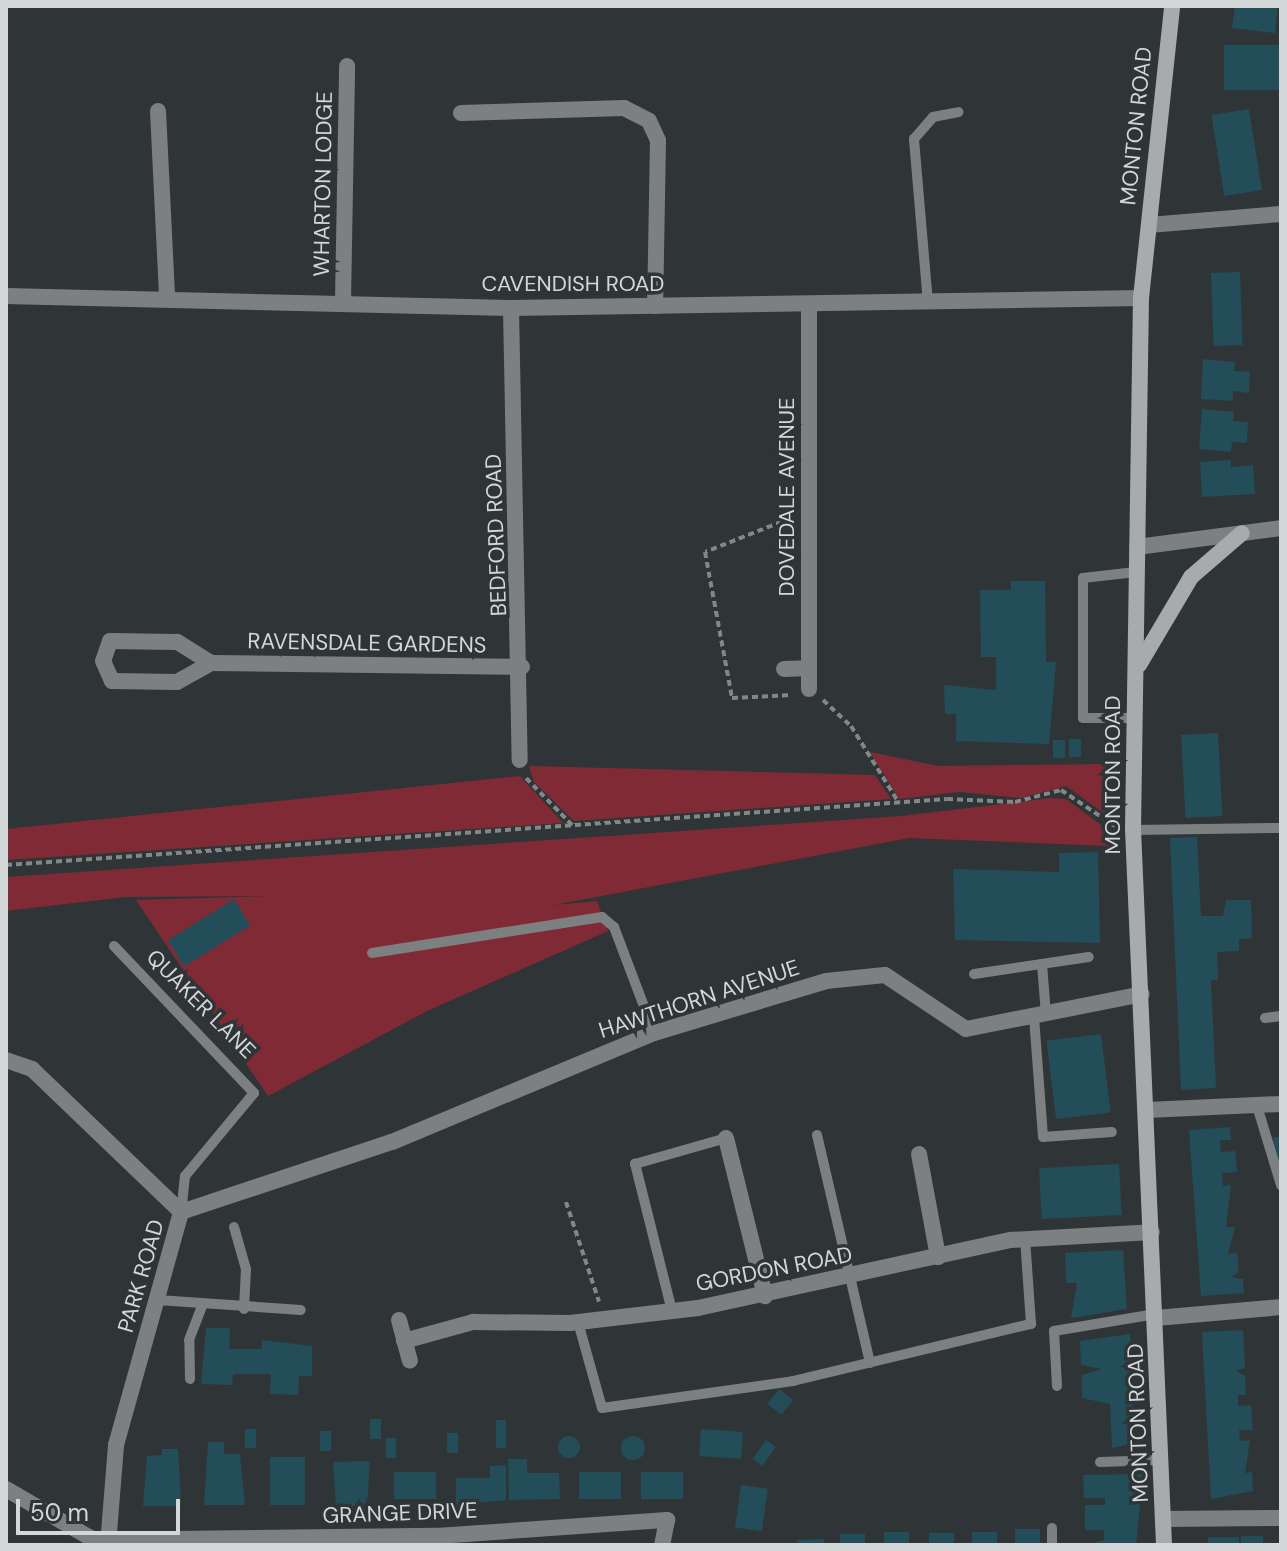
<!DOCTYPE html>
<html>
<head>
<meta charset="utf-8">
<style>
  body { margin:0 }
  #map { position:relative; width:1287px; height:1551px; overflow:hidden; background:#2f3537; font-family:"DM Sans",sans-serif }
  div>[style] { position:absolute }
  [style*='--x'] { left:calc(var(--x)*1px); top:calc(var(--y)*1px); width:calc(var(--w)*1px); rotate:calc(var(--a)*1deg) }
  .green>* { inset:0; background:#802a36 }
  .building>* { inset:0; background:#244d5a; transform-origin:0 0 }
  .round { border-radius:50% }
  .path>* { height:4px; margin-top:-2px; transform-origin:0; background:repeating-linear-gradient(90deg,#828788 0 6px,transparent 0 10px) }
  .lane>* { height:10px; margin:-5px; padding:0 5px; transform-origin:5px; border-radius:5px; background:#7d8081 }
  .street>* { height:16px; margin:-8px; padding:0 8px; transform-origin:8px; border-radius:8px; background:#7d8081 }
  .secondary>* { height:16px; margin:-8px; padding:0 8px; transform-origin:8px; border-radius:8px; background:#a7abad }
  span { translate:-50% -50%; white-space:nowrap; text-align:center; line-height:1.15; -webkit-text-stroke:7px #2f3537; paint-order:stroke }
  .street-label { font-size:22px; color:#d3d7d8 }
  .frame { position:absolute; inset:0; border:8px solid #d3d7d8; pointer-events:none }
  .scale { position:absolute; left:16px; top:1499px; width:164px; height:36px; box-sizing:border-box; border:4px solid #d3d7d8; border-top:0; padding-left:10px; font-size:24px; line-height:28px; white-space:nowrap; color:#d3d7d8; -webkit-text-stroke:6px #2f3537; paint-order:stroke }
</style>
</head>
<body>
<div id="map">
  <div class="green">
    <i style="clip-path:polygon(870px 752px,938px 766px,1108px 764px,1109px 817px,1066px 786px,1021px 798px,960px 792px,899px 799px)"></i>
    <i style="clip-path:polygon(529px 766px,875px 775px,891px 799px,574px 821px,534px 782px)"></i>
    <i style="clip-path:polygon(520px 776px,563px 823px,6px 860px,6px 829px)"></i>
    <i style="clip-path:polygon(1050px 798px,1066px 799px,1108px 830px,1109px 846px,909px 838px,554px 905px,597px 901px,608px 931px,427px 1011px,268px 1096px,136px 900px,272px 896px,125px 897px,6px 911px,6px 877px,902px 816px)"></i>
  </div>
  <div class="building">
    <i style="clip-path:polygon(1235px 6px,1278px 6px,1275px 33px,1232px 28px)"></i>
    <i style="left:1281px;top:45px;width:45px;height:57px;rotate:90deg"></i>
    <i style="left:1249px;top:109px;width:82px;height:38px;rotate:81deg"></i>
    <i style="left:1240px;top:272px;width:73px;height:29px;rotate:88deg"></i>
    <i style="clip-path:polygon(1203px 359px,1235px 362px,1234px 371px,1250px 372px,1249px 393px,1233px 391px,1233px 401px,1201px 399px)"></i>
    <i style="clip-path:polygon(1202px 409px,1234px 412px,1233px 421px,1248px 422px,1247px 443px,1232px 442px,1231px 452px,1199px 449px)"></i>
    <i style="clip-path:polygon(1231px 460px,1231px 467px,1253px 465px,1255px 494px,1202px 497px,1200px 462px)"></i>
    <i style="clip-path:polygon(1011px 581px,1045px 581px,1046px 662px,1056px 662px,1049px 744px,956px 741px,956px 714px,945px 714px,944px 685px,996px 690px,996px 657px,981px 657px,980px 590px,1011px 590px)"></i>
    <i style="left:1218px;top:733px;width:83px;height:37px;rotate:87deg"></i>
    <i style="left:1069px;top:739px;width:12px;height:18px"></i>
    <i style="left:1053px;top:740px;width:12px;height:18px"></i>
    <i style="clip-path:polygon(1197px 837px,1201px 916px,1223px 916px,1226px 900px,1251px 900px,1252px 938px,1239px 939px,1239px 951px,1217px 952px,1218px 980px,1211px 980px,1216px 1088px,1181px 1090px,1170px 838px)"></i>
    <i style="clip-path:polygon(1098px 852px,1100px 943px,955px 940px,953px 869px,1059px 872px,1059px 853px)"></i>
    <i style="left:234px;top:899px;width:31px;height:78px;rotate:58deg"></i>
    <i style="left:1101px;top:1034px;width:79px;height:55px;rotate:83deg"></i>
    <i style="clip-path:polygon(1230px 1127px,1231px 1140px,1220px 1140px,1221px 1152px,1235px 1151px,1237px 1172px,1222px 1173px,1223px 1186px,1231px 1185px,1226px 1227px,1235px 1227px,1228px 1254px,1237px 1253px,1238px 1260px,1238px 1273px,1230px 1277px,1243px 1279px,1244px 1293px,1201px 1296px,1189px 1130px)"></i>
    <i style="clip-path:polygon(1273px 1137px,1281px 1137px,1281px 1168px,1277px 1168px)"></i>
    <i style="left:1119px;top:1164px;width:51px;height:80px;rotate:87deg"></i>
    <i style="clip-path:polygon(1123px 1250px,1127px 1309px,1071px 1318px,1077px 1283px,1066px 1283px,1065px 1253px)"></i>
    <i style="clip-path:polygon(206px 1328px,230px 1328px,229px 1349px,262px 1349px,262px 1340px,312px 1346px,312px 1376px,299px 1376px,298px 1395px,270px 1394px,271px 1374px,233px 1374px,232px 1385px,201px 1384px)"></i>
    <i style="clip-path:polygon(1243px 1330px,1245px 1368px,1236px 1371px,1245px 1376px,1246px 1395px,1238px 1395px,1238px 1406px,1251px 1405px,1253px 1430px,1239px 1430px,1240px 1441px,1250px 1440px,1245px 1473px,1252px 1472px,1253px 1491px,1211px 1499px,1202px 1332px)"></i>
    <i style="clip-path:polygon(1130px 1334px,1134px 1443px,1112px 1448px,1110px 1404px,1082px 1398px,1082px 1375px,1102px 1369px,1081px 1365px,1080px 1341px)"></i>
    <i style="left:779px;top:1389px;width:18px;height:19px;rotate:38deg"></i>
    <i style="left:370px;top:1419px;width:11px;height:20px"></i>
    <i style="left:496px;top:1420px;width:10px;height:28px"></i>
    <i style="left:245px;top:1429px;width:11px;height:19px"></i>
    <i style="left:701px;top:1429px;width:42px;height:27px;rotate:4deg"></i>
    <i style="left:320px;top:1431px;width:11px;height:20px"></i>
    <i style="left:458px;top:1433px;width:20px;height:11px;rotate:90deg"></i>
    <i class="round" style="left:621px;top:1436px;width:24px;height:24px"></i>
    <i class="round" style="left:558px;top:1436px;width:22px;height:22px"></i>
    <i style="left:386px;top:1438px;width:10px;height:20px"></i>
    <i style="left:766px;top:1440px;width:12px;height:23px;rotate:35deg"></i>
    <i style="clip-path:polygon(208px 1442px,224px 1442px,224px 1454px,240px 1454px,245px 1505px,204px 1505px)"></i>
    <i style="clip-path:polygon(162px 1449px,178px 1449px,181px 1506px,143px 1506px,147px 1456px,162px 1455px)"></i>
    <i style="left:270px;top:1457px;width:35px;height:48px"></i>
    <i style="clip-path:polygon(508px 1459px,527px 1459px,527px 1473px,559px 1473px,560px 1499px,509px 1500px)"></i>
    <i style="clip-path:polygon(370px 1461px,367px 1506px,336px 1506px,333px 1462px)"></i>
    <i style="clip-path:polygon(506px 1465px,506px 1500px,456px 1505px,456px 1478px,490px 1478px,490px 1466px)"></i>
    <i style="left:436px;top:1472px;width:27px;height:42px;rotate:90deg"></i>
    <i style="left:621px;top:1472px;width:27px;height:42px;rotate:90deg"></i>
    <i style="left:641px;top:1472px;width:42px;height:27px"></i>
    <i style="clip-path:polygon(1143px 1474px,1136px 1545px,1084px 1545px,1104px 1540px,1104px 1530px,1085px 1530px,1085px 1505px,1105px 1505px,1105px 1498px,1084px 1498px,1083px 1475px)"></i>
    <i style="left:741px;top:1485px;width:27px;height:43px;rotate:8deg"></i>
    <i style="left:1015px;top:1529px;width:25px;height:16px"></i>
    <i style="left:884px;top:1532px;width:25px;height:13px"></i>
    <i style="left:972px;top:1532px;width:25px;height:13px"></i>
    <i style="left:929px;top:1533px;width:25px;height:12px"></i>
    <i style="left:840px;top:1534px;width:25px;height:11px"></i>
    <i style="left:1241px;top:1536px;width:22px;height:9px"></i>
    <i style="left:1208px;top:1537px;width:31px;height:8px"></i>
    <i style="clip-path:polygon(824px 1539px,824px 1545px,797px 1545px,797px 1540px)"></i>
  </div>
  <div class="path">
    <i style="--x:791;--y:518;--w:92;--a:158.4"></i>
    <i style="--x:705;--y:552;--w:148;--a:79.5"></i>
    <i style="--x:732;--y:698;--w:59;--a:-2.9"></i>
    <i style="--x:823;--y:700;--w:38;--a:43"></i>
    <i style="--x:851;--y:726;--w:91;--a:58.1"></i>
    <i style="--x:526;--y:778;--w:66;--a:45.6"></i>
    <i style="--x:6;--y:865;--w:943;--a:-4.01"></i>
    <i style="--x:947;--y:799;--w:68;--a:2.5"></i>
    <i style="--x:1015;--y:802;--w:48;--a:-14.6"></i>
    <i style="--x:1061;--y:790;--w:65;--a:33.7"></i>
    <i style="--x:566;--y:1202;--w:105;--a:71.7"></i>
  </div>
  <div class="lane">
    <i style="--x:928;--y:303;--w:165;--a:-94.9"></i>
    <i style="--x:914;--y:139;--w:29;--a:-49"></i>
    <i style="--x:933;--y:117;--w:26;--a:-11"></i>
    <i style="--x:1134;--y:718;--w:51;--a:180"></i>
    <i style="--x:1083;--y:718;--w:140;--a:-90"></i>
    <i style="--x:1083;--y:578;--w:53;--a:-6.5"></i>
    <i style="--x:1133;--y:830;--w:148;--a:-0.8"></i>
    <i style="--x:114;--y:946;--w:203;--a:46.4"></i>
    <i style="--x:254;--y:1093;--w:108;--a:129.7"></i>
    <i style="--x:185;--y:1176;--w:36;--a:96"></i>
    <i style="--x:372;--y:953;--w:233;--a:-8.9"></i>
    <i style="--x:602;--y:917;--w:16;--a:40"></i>
    <i style="--x:614;--y:927;--w:113;--a:69.3"></i>
    <i style="--x:1042;--y:964;--w:51;--a:85.5"></i>
    <i style="--x:974;--y:974;--w:116;--a:-8.4"></i>
    <i style="--x:1034;--y:1017;--w:120;--a:85.7"></i>
    <i style="--x:1043;--y:1137;--w:69;--a:-4.1"></i>
    <i style="--x:1265;--y:1018;--w:16;--a:-7"></i>
    <i style="--x:1257;--y:1106;--w:83;--a:73.1"></i>
    <i style="--x:817;--y:1135;--w:234;--a:76.9"></i>
    <i style="--x:234;--y:1227;--w:44;--a:74.1"></i>
    <i style="--x:246;--y:1269;--w:40;--a:92.9"></i>
    <i style="--x:158;--y:1300;--w:143;--a:4"></i>
    <i style="--x:672;--y:1311;--w:152;--a:-104.1"></i>
    <i style="--x:635;--y:1164;--w:95;--a:-15.9"></i>
    <i style="--x:578;--y:1322;--w:89;--a:74.4"></i>
    <i style="--x:602;--y:1408;--w:193;--a:-8"></i>
    <i style="--x:793;--y:1381;--w:245;--a:-13.5"></i>
    <i style="--x:1031;--y:1324;--w:85;--a:-94"></i>
    <i style="--x:190;--y:1379;--w:39;--a:-91"></i>
    <i style="--x:189;--y:1340;--w:36;--a:-69"></i>
    <i style="--x:1057;--y:1386;--w:55;--a:-93.1"></i>
    <i style="--x:1054;--y:1331;--w:103;--a:-9.5"></i>
    <i style="--x:1100;--y:1462;--w:62;--a:-1.8"></i>
    <i style="--x:1052;--y:1528;--w:17;--a:90"></i>
  </div>
  <div class="street">
    <i style="--x:158;--y:111;--w:185;--a:87.2"></i>
    <i style="--x:461;--y:113;--w:163;--a:-1.8"></i>
    <i style="--x:624;--y:108;--w:28;--a:27"></i>
    <i style="--x:649;--y:121;--w:21;--a:65"></i>
    <i style="--x:658;--y:140;--w:166;--a:91"></i>
    <i style="--x:1149;--y:225;--w:132;--a:-4.8"></i>
    <i style="--x:6;--y:296;--w:505;--a:1.36"></i>
    <i style="--x:511;--y:308;--w:630;--a:-0.91"></i>
    <i style="--x:343;--y:302;--w:236;--a:-89"></i>
    <i style="--x:809;--y:304;--w:385;--a:90"></i>
    <i style="--x:511;--y:308;--w:452;--a:88.9"></i>
    <i style="--x:1137;--y:547;--w:145;--a:-7.5"></i>
    <i style="--x:211;--y:663;--w:40;--a:-148"></i>
    <i style="--x:177;--y:642;--w:67;--a:-179.1"></i>
    <i style="--x:110;--y:641;--w:21;--a:109"></i>
    <i style="--x:103;--y:661;--w:22;--a:66"></i>
    <i style="--x:112;--y:681;--w:65;--a:0.9"></i>
    <i style="--x:177;--y:682;--w:39;--a:-29"></i>
    <i style="--x:211;--y:663;--w:311;--a:0.7"></i>
    <i style="--x:784;--y:669;--w:25;--a:-2"></i>
    <i style="--x:6;--y:1060;--w:28;--a:19"></i>
    <i style="--x:32;--y:1069;--w:207;--a:43.8"></i>
    <i style="--x:1147;--y:1110;--w:134;--a:-2.6"></i>
    <i style="--x:726;--y:1138;--w:163;--a:76.1"></i>
    <i style="--x:919;--y:1154;--w:105;--a:79.5"></i>
    <i style="--x:181;--y:1212;--w:222;--a:-18.4"></i>
    <i style="--x:392;--y:1142;--w:284;--a:-22.6"></i>
    <i style="--x:654;--y:1033;--w:180;--a:-16.8"></i>
    <i style="--x:826;--y:981;--w:59;--a:-5.8"></i>
    <i style="--x:885;--y:975;--w:97;--a:33.7"></i>
    <i style="--x:966;--y:1029;--w:179;--a:-11.2"></i>
    <i style="--x:1156;--y:1318;--w:125;--a:-5"></i>
    <i style="--x:399;--y:1320;--w:42;--a:75"></i>
    <i style="--x:404;--y:1341;--w:72;--a:-15.4"></i>
    <i style="--x:473;--y:1322;--w:97;--a:0.6"></i>
    <i style="--x:570;--y:1323;--w:129;--a:-6.7"></i>
    <i style="--x:698;--y:1308;--w:320;--a:-12.3"></i>
    <i style="--x:1011;--y:1240;--w:141;--a:-3.2"></i>
    <i style="--x:6;--y:1489;--w:102;--a:30.1"></i>
    <i style="--x:94;--y:1540;--w:343;--a:-0.7"></i>
    <i style="--x:437;--y:1536;--w:231;--a:-4"></i>
    <i style="--x:667;--y:1520;--w:25;--a:101"></i>
    <i style="--x:1164;--y:1519;--w:117;--a:-0.5"></i>
    <i style="--x:108;--y:1545;--w:100;--a:-85.4"></i>
    <i style="--x:116;--y:1445;--w:242;--a:-74.4"></i>
  </div>
  <div class="secondary">
    <i style="--x:1139;--y:665;--w:102;--a:-59.4"></i>
    <i style="--x:1191;--y:577;--w:67;--a:-40.8"></i>
    <i style="--x:1164;--y:1545;--w:716;--a:-92.48"></i>
    <i style="--x:1133;--y:830;--w:532;--a:-89.14"></i>
    <i style="--x:1141;--y:298;--w:294;--a:-83.9"></i>
  </div>
  <div class="street-label">
    <span style="left:1136px;top:126px;rotate:-84deg">MONTON ROAD</span>
    <span style="left:323px;top:184px;rotate:-89deg">WHARTON LODGE</span>
    <span style="left:573px;top:284px">CAVENDISH ROAD</span>
    <span style="left:787px;top:497px;rotate:-90deg">DOVEDALE AVENUE</span>
    <span style="left:496px;top:535px;rotate:-92deg">BEDFORD ROAD</span>
    <span style="left:367px;top:643px;rotate:1deg">RAVENSDALE GARDENS</span>
    <span style="left:1113px;top:775px;rotate:-90deg">MONTON ROAD</span>
    <span style="left:699px;top:999px;rotate:-18deg">HAWTHORN AVENUE</span>
    <span style="left:201px;top:1004px;rotate:45deg">QUAKER LANE</span>
    <span style="left:774px;top:1269px;rotate:-11deg">GORDON ROAD</span>
    <span style="left:141px;top:1276px;rotate:-74deg">PARK ROAD</span>
    <span style="left:1138px;top:1423px;rotate:-92deg">MONTON ROAD</span>
    <span style="left:400px;top:1513px;rotate:-2deg">GRANGE DRIVE</span>
  </div>
  <div class="frame"></div>
  <div class="scale">50 m</div>
</div>
</body>
</html>
